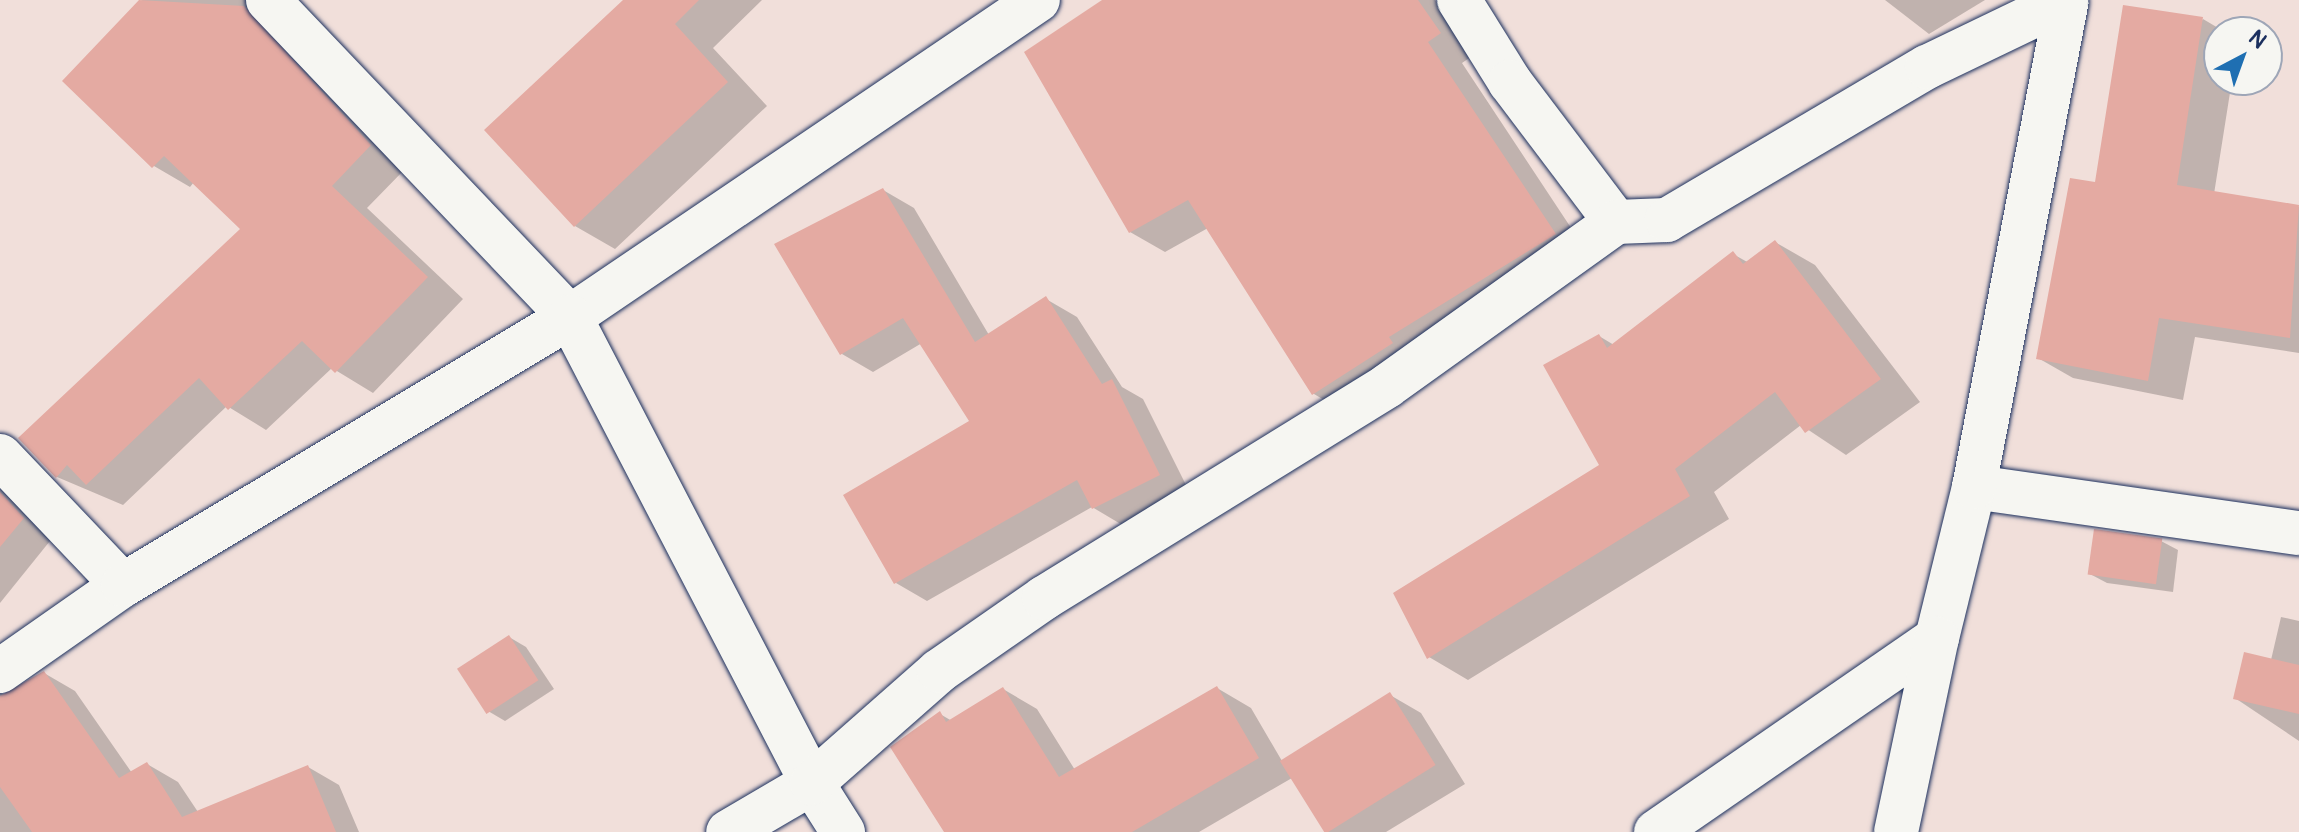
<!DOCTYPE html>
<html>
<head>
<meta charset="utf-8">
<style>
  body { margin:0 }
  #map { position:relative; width:2299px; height:832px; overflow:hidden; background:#f1dfda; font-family:Pangolin,sans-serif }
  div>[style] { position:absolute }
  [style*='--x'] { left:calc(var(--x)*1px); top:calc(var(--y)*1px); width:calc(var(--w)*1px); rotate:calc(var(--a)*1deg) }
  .shadow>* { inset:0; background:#0003 }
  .building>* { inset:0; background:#e4aaa2; transform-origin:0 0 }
  .roads { filter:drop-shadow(0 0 2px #1b2f5e) drop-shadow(0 0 2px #1b2f5e) }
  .minor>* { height:44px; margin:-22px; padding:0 22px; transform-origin:22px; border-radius:22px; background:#f6f6f2 }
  span { translate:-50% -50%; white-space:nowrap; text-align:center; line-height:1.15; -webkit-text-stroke:6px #f6f6f2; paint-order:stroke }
  .north { position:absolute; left:2203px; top:16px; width:80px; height:80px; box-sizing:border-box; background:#f6f6f2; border:2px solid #9ea6b7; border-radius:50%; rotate:41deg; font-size:22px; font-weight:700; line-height:32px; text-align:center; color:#1b2f5e }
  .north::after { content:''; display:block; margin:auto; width:28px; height:36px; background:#1f6fb2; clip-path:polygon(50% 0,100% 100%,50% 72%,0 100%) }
</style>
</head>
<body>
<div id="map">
  <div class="shadow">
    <i style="clip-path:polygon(142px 0,249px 0,407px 167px,367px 208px,463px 299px,373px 393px,332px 368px,266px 430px,227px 406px,123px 505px,57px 477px,20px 438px,243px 229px,194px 182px,190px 187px,154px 166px,65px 81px)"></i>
    <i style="clip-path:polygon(626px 0,762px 0,713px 48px,767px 106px,615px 249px,575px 226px)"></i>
    <i style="clip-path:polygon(1106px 0,1435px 0,1475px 54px,1462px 63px,1589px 255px,1348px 414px,1314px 394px,1208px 228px,1165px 252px,1130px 232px)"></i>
    <i style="clip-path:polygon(1885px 0,1985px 0,1929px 34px)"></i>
    <i style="clip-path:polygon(2203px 19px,2225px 32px,2219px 80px,2232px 80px,2214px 194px,2299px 207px,2299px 353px,2195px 337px,2183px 400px,2073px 378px,2038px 358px,2097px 185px)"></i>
    <i style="clip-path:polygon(883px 190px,914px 208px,989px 335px,1046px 299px,1077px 317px,1122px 387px,1143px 399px,1190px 493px,1124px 526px,1092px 507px,927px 601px,896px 583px,972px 422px,922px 343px,873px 372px,842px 354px)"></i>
    <i style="clip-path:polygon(1775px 242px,1815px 265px,1920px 402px,1846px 455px,1801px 425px,1714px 492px,1729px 519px,1468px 680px,1429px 657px,1602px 466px,1599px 336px,1614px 345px,1733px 254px,1749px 263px)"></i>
    <i style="clip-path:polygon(0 461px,54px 536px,0 603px)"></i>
    <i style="clip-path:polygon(2161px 541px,2178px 550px,2173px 592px,2107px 583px,2090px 574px)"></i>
    <i style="clip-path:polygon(2281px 617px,2299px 621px,2299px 741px,2235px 698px,2271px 660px)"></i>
    <i style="clip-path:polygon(509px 637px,526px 647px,554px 689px,505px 721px,488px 711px)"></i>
    <i style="clip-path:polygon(44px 673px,75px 691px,132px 773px,147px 764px,178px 782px,198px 812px,308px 767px,339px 785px,359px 832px,0 832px,0 694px,14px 694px)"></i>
    <i style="clip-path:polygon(1217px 688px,1251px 708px,1282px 761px,1390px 695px,1421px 713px,1465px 784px,1386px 832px,1326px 832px,1292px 778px,1199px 832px,946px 832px,940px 714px,952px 721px,1003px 689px,1037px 709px,1075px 770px)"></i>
  </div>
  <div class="building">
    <i style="clip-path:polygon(139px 0,244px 6px,371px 145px,332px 186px,428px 277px,335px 373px,302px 341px,228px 410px,199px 378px,86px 485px,67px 465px,56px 478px,18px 438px,240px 229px,164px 156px,152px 168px,62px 81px)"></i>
    <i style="clip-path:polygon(623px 0,699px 0,675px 24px,728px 82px,574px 227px,484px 130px)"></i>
    <i style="clip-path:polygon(1102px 0,1418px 0,1441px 33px,1428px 42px,1556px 234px,1389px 337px,1393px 343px,1312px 395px,1188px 200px,1129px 233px,1024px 52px)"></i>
    <i style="clip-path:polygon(2123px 5px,2203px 17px,2177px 185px,2299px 205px,2290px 338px,2159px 318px,2148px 381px,2036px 359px,2070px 178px,2095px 182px)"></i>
    <i style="clip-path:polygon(883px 188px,975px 342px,1046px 296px,1102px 384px,1112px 379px,1160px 475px,1092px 509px,1077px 480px,894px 584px,843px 495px,969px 421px,903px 318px,840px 355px,774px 244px)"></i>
    <i style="clip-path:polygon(1775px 240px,1881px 379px,1805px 433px,1775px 392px,1675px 469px,1690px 496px,1427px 659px,1393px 593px,1599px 465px,1543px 365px,1599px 334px,1607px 348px,1733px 251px,1743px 264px)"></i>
    <i style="clip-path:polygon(0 492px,24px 518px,0 547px)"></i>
    <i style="left:2094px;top:529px;width:69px;height:46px;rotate:8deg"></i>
    <i style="left:509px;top:635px;width:54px;height:62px;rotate:57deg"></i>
    <i style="clip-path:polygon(2244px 652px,2299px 665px,2299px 714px,2233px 699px)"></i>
    <i style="clip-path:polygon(44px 671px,119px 778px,147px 762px,182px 817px,308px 765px,336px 832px,32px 832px,0 787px,0 696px)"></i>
    <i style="clip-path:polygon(1217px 686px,1259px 758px,1132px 832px,944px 832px,890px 747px,940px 711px,946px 722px,1003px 687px,1059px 777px)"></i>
    <i style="left:1390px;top:692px;width:86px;height:130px;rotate:58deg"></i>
  </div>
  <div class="roads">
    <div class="minor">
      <i style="--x:268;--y:0;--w:438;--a:46.4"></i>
      <i style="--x:570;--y:317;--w:565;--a:-34.11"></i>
      <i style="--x:1459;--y:0;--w:97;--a:58.1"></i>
      <i style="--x:1510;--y:82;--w:176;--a:52.9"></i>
      <i style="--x:0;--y:456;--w:178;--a:46.4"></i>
      <i style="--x:1974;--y:487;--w:328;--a:8.1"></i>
      <i style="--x:0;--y:671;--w:150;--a:-35"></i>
      <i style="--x:123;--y:585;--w:521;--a:-30.94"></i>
      <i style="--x:570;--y:317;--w:525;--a:62.56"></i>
      <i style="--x:812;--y:783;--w:97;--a:149.7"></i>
      <i style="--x:843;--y:832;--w:58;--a:-122.3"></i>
      <i style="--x:812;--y:783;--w:169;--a:-41.4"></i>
      <i style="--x:939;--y:671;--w:128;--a:-34.8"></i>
      <i style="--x:1044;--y:598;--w:403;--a:-31.7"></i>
      <i style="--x:1387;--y:386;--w:282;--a:-35.6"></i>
      <i style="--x:1616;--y:222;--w:51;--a:-2.2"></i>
      <i style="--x:1667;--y:220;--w:302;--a:-30.5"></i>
      <i style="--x:1927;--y:67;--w:154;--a:-25.7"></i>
      <i style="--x:1656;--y:832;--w:341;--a:-34.6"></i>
      <i style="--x:1937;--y:638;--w:155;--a:-76.2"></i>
      <i style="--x:1974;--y:487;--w:493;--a:-79.2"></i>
      <i style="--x:1896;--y:832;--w:198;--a:-78.1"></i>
    </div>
  </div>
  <div class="north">N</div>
</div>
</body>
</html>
